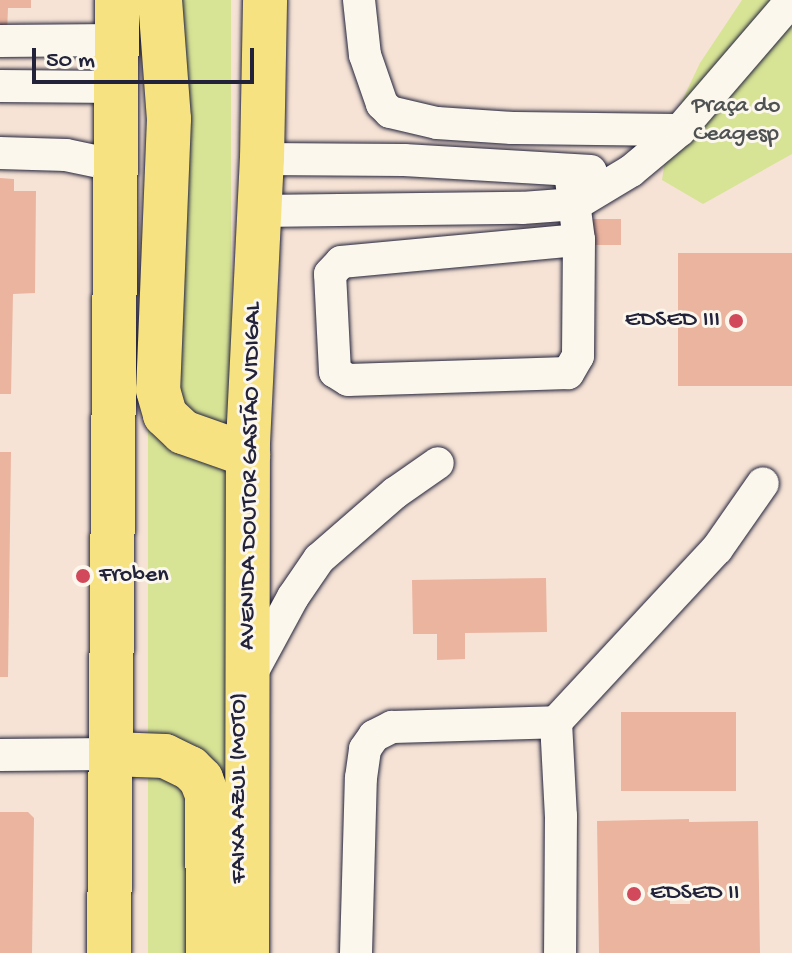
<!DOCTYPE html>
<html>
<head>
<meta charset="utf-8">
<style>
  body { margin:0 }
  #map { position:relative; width:792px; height:953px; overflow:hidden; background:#f6e3d5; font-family:"Gochi Hand",sans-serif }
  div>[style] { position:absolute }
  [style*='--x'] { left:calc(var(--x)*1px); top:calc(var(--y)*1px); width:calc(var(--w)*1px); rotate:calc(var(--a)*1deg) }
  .green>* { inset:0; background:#d7e395; transform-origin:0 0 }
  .building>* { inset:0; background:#ebb49f; transform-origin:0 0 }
  .roads { filter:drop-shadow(0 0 2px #22223b) drop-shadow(0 0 2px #22223b) }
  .minor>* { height:32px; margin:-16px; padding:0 16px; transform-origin:16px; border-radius:16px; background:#fbf7ec }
  .highway>* { height:44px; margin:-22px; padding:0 22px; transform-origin:22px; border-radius:22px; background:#f7e281 }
  .dots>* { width:22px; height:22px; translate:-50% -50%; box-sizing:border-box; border:4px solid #fbf7ec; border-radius:50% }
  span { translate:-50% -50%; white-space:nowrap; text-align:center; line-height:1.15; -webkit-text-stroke:6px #fbf7ec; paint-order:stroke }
  .park-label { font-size:24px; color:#4f5252 }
  .poi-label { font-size:24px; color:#22223b }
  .right { translate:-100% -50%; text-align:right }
  .left { translate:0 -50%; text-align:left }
  .street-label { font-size:24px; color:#22223b }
  .scale { position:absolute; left:32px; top:48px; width:222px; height:36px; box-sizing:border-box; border:4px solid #22223b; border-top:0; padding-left:10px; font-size:24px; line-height:28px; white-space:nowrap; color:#22223b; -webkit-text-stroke:6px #fbf7ec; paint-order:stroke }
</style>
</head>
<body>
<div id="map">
  <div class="green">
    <i style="left:148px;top:0;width:83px;height:953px"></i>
    <i style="clip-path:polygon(742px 0,792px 0,792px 154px,703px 204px,662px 180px,671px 124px,700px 63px)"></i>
  </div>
  <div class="building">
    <i style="clip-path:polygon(0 0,31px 0,31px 8px,8px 8px,7px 32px,0 32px)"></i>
    <i style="clip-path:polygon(0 178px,14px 179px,14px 191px,36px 191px,35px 293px,13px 294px,11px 394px,0 394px)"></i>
    <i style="left:621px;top:219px;width:26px;height:35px;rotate:90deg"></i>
    <i style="left:792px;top:253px;width:133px;height:114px;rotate:90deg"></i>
    <i style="clip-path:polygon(0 452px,11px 452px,8px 677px,0 677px)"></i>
    <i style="clip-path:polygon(546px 578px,547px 632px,465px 633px,465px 659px,437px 660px,437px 634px,413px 634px,412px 580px)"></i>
    <i style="left:736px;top:712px;width:79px;height:115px;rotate:90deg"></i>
    <i style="clip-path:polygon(0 812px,28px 812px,34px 818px,32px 953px,0 953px)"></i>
    <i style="clip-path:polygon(evenodd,689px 819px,689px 822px,758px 821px,760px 953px,599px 953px,597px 821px,689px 819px,690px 883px,690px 904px,670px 904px,670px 884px,690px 883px)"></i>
  </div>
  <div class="roads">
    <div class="minor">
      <i style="--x:359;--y:0;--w:55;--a:83.8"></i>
      <i style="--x:365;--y:55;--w:52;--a:70.9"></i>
      <i style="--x:382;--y:104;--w:11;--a:45"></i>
      <i style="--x:390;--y:112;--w:48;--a:13.2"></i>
      <i style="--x:437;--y:123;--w:75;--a:3.8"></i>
      <i style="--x:512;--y:128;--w:168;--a:0.7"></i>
      <i style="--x:0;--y:41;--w:115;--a:-0.5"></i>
      <i style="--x:0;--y:86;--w:118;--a:0.5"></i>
      <i style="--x:0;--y:153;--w:66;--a:1.7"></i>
      <i style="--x:66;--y:155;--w:53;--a:11.9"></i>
      <i style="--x:262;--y:159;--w:142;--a:0.4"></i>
      <i style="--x:404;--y:160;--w:187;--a:3.4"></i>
      <i style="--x:570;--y:172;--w:69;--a:82.5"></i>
      <i style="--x:579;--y:240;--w:116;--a:90.5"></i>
      <i style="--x:578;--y:356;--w:20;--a:120"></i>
      <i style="--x:568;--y:373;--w:220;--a:178.2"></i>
      <i style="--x:348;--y:380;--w:15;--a:-148"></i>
      <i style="--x:335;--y:372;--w:98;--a:-92.9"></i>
      <i style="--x:330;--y:274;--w:16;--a:-47"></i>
      <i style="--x:341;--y:262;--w:239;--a:-5.3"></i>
      <i style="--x:258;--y:211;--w:264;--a:-0.7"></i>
      <i style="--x:522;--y:208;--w:54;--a:-4.2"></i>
      <i style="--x:576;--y:204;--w:64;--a:-31"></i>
      <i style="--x:631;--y:171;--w:64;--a:-39.9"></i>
      <i style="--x:680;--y:130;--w:172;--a:-49.3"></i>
      <i style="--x:249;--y:678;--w:92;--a:-61.5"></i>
      <i style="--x:293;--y:597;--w:46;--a:-55.6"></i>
      <i style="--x:319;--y:559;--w:101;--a:-41"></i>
      <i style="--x:395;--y:493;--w:52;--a:-34.9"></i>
      <i style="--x:556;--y:722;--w:236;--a:-47.1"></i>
      <i style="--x:717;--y:549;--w:80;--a:-55.1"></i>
      <i style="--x:0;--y:755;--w:111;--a:-0.5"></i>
      <i style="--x:356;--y:953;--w:175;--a:-88.4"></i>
      <i style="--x:361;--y:778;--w:29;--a:-82"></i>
      <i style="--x:365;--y:749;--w:16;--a:-55"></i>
      <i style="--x:374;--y:736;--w:20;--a:-27"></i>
      <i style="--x:392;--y:727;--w:164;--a:-1.7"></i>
      <i style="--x:556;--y:722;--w:94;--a:87"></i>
      <i style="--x:561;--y:816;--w:137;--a:90.4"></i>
    </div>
    <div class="highway">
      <i style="--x:160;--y:0;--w:119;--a:85.7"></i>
      <i style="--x:169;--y:119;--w:271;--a:92.3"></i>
      <i style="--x:158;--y:390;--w:26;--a:74"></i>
      <i style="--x:165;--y:415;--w:25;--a:43"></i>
      <i style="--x:183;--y:432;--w:69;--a:19.5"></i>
      <i style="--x:111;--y:754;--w:54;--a:2.1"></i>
      <i style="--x:165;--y:756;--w:28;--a:26"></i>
      <i style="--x:190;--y:768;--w:16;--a:45"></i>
      <i style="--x:201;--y:779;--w:17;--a:69"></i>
      <i style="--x:207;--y:795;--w:158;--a:89.6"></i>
      <i style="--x:109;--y:953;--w:953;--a:-89.52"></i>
      <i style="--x:247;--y:953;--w:510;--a:-89.89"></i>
      <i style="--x:248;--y:443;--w:284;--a:-87.2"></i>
      <i style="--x:262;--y:159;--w:159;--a:-88.9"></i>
    </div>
  </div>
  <div class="dots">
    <i style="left:736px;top:321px;background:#d1495b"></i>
    <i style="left:83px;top:576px;background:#d1495b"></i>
    <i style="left:634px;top:894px;background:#d1495b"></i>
  </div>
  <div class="park-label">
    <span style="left:736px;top:121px">Praça do<br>Ceagesp</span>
  </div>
  <div class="poi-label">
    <span class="right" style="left:720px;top:321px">EDSED III</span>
    <span class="left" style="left:99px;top:576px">Froben</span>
    <span class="left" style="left:650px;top:894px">EDSED II</span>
  </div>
  <div class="street-label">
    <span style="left:251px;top:476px;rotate:-89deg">AVENIDA DOUTOR GASTÃO VIDIGAL</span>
    <span style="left:240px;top:788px;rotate:-90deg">FAIXA AZUL (MOTO)</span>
  </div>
  <div class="scale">50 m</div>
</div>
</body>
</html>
